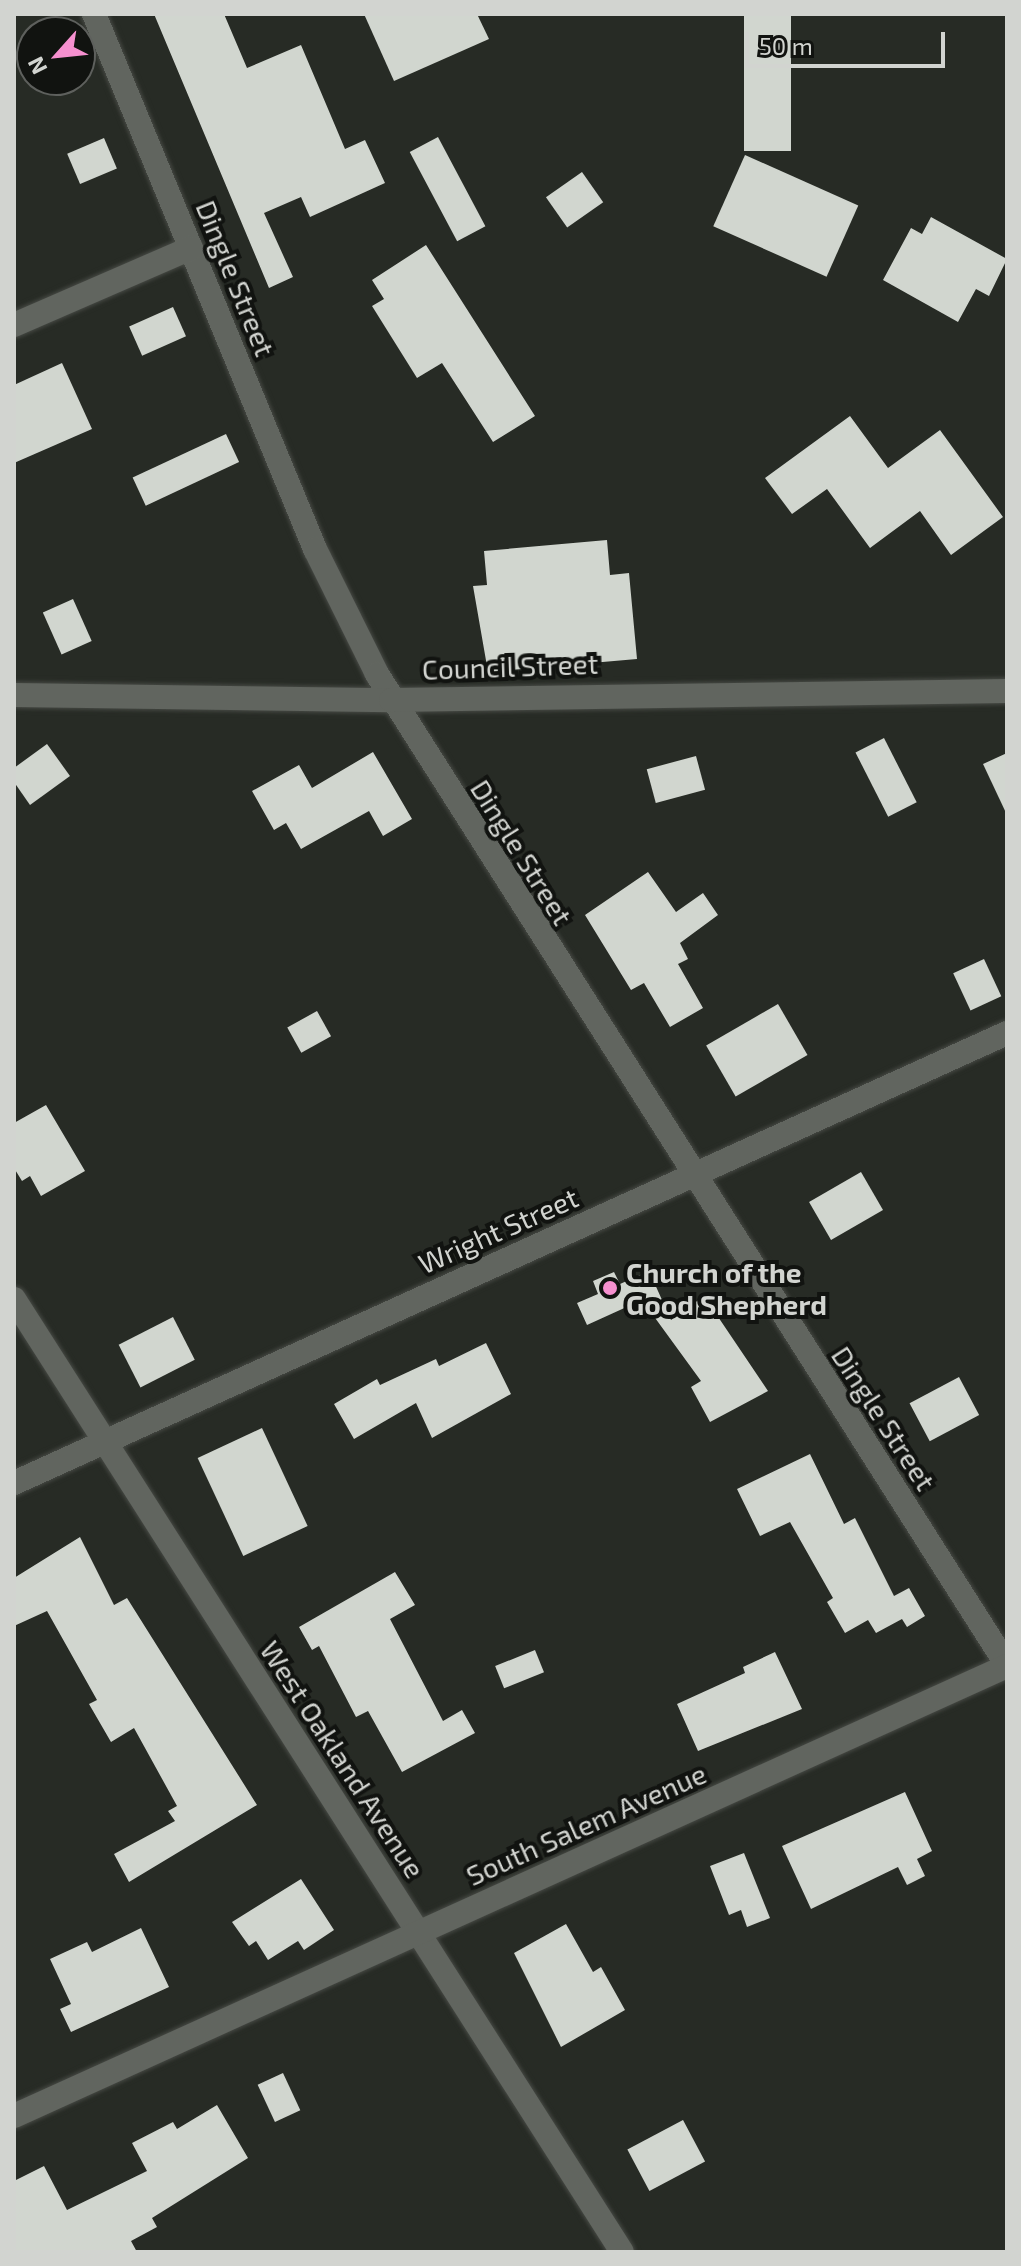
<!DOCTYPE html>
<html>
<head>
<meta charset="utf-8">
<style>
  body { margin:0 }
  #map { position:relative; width:1021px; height:2266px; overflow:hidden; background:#272b25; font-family:"Exo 2",sans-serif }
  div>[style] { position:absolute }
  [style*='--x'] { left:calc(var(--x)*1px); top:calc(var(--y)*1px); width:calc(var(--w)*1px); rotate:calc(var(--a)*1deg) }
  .building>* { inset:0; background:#d1d6cf; transform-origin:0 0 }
  .roads { filter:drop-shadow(0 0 2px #464944) drop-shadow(0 0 2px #464944) }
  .minor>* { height:24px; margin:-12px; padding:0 12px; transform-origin:12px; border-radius:12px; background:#61655f }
  .dots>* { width:22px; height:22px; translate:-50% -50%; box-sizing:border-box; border:4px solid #111310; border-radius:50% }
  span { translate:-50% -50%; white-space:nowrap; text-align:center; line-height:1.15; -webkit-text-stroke:8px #111310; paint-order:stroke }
  .street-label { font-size:28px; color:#d2d4d0 }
  .poi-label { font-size:28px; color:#d2d4d0; font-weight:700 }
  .left { translate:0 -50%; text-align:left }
  .frame { position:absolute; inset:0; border:16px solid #d2d4d0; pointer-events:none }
  .north { position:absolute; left:16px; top:16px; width:80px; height:80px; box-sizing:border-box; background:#111310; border:2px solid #5e605d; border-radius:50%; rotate:243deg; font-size:22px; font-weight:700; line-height:32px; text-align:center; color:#d2d4d0 }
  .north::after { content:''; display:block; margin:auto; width:28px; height:36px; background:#f690cf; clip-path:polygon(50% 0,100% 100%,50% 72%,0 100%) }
  .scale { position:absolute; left:745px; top:32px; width:200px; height:36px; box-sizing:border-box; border:4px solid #d2d4d0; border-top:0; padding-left:10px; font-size:24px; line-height:28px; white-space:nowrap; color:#d2d4d0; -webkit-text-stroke:6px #111310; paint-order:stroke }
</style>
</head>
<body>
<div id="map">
  <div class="building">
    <i style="clip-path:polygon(154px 14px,224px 14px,247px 68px,301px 45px,345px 149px,365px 140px,385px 183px,310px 217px,301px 197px,264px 213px,293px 277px,269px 288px)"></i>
    <i style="clip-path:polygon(364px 14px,477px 14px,489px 39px,394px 81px)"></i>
    <i style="left:744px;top:14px;width:47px;height:137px"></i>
    <i style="left:438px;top:137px;width:101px;height:32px;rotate:62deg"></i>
    <i style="left:104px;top:138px;width:33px;height:40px;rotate:67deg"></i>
    <i style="left:745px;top:155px;width:124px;height:78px;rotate:24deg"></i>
    <i style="left:582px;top:172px;width:37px;height:44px;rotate:55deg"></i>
    <i style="clip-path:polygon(931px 217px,1007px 259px,989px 296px,976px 289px,958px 322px,883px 280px,911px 228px,922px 234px)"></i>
    <i style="clip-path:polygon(426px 245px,535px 416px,493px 442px,442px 363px,417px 378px,372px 306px,384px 299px,372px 280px)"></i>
    <i style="left:173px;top:307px;width:32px;height:48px;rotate:66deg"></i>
    <i style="clip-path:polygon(62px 363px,92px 429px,14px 463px,14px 385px)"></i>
    <i style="clip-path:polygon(850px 416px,888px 468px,940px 430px,1003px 517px,951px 555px,920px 511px,870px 548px,827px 489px,792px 514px,765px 478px)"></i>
    <i style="left:226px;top:434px;width:31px;height:103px;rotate:65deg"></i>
    <i style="clip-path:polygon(607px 540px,610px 575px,629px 573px,637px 659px,488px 672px,473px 586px,487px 585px,484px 551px)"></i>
    <i style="left:73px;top:599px;width:46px;height:33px;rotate:66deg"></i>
    <i style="left:884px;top:738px;width:72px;height:32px;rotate:63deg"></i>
    <i style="clip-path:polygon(47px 744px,70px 776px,30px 805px,14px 782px,14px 768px)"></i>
    <i style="clip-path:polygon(373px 752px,412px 819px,383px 836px,369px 811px,301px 849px,286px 823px,274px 830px,252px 791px,299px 765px,312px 788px)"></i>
    <i style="clip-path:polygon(1007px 753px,1007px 815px,983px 764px)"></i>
    <i style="left:696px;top:756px;width:35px;height:51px;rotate:75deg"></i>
    <i style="clip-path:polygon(648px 872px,676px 912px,703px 893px,718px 915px,680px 943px,688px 959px,678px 964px,703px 1008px,670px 1027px,644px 983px,631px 990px,585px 915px)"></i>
    <i style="left:984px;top:959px;width:41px;height:34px;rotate:65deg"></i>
    <i style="left:778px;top:1004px;width:59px;height:83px;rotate:60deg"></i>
    <i style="left:317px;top:1011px;width:29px;height:34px;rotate:61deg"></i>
    <i style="clip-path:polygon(46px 1105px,85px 1171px,41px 1196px,30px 1176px,22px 1181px,14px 1168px,14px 1123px)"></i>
    <i style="left:861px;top:1172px;width:44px;height:60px;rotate:60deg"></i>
    <i style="clip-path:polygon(649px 1271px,671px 1320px,704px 1296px,768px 1391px,710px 1422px,691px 1387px,701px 1381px,642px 1300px,587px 1325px,577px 1303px,598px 1294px,593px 1281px,614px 1272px,620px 1284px)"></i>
    <i style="left:173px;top:1317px;width:48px;height:61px;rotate:63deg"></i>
    <i style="clip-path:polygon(486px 1343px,511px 1394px,432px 1438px,416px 1403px,354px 1439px,334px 1404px,377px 1379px,380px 1385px,436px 1359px,439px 1366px)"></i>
    <i style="left:959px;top:1377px;width:43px;height:56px;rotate:62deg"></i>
    <i style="left:262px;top:1428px;width:108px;height:71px;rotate:65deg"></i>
    <i style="clip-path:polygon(810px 1454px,844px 1524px,855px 1518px,894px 1596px,909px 1588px,925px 1616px,907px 1627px,902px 1619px,876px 1633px,868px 1620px,845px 1633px,827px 1602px,833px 1598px,790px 1522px,760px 1536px,737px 1489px)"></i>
    <i style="clip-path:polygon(80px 1537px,114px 1605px,127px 1598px,257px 1805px,129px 1882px,114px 1854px,175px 1821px,168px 1811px,177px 1806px,134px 1728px,111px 1742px,89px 1704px,97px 1700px,47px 1611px,14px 1626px,14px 1578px)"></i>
    <i style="clip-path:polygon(395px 1572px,415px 1605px,390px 1619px,443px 1721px,462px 1710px,475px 1733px,402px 1772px,368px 1711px,356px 1717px,319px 1646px,312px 1650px,299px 1627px)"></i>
    <i style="left:535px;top:1650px;width:24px;height:43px;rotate:68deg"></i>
    <i style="clip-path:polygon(775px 1652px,802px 1709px,698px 1751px,677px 1704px,745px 1673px,743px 1667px)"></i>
    <i style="clip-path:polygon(905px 1792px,932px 1851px,917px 1859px,925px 1876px,907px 1885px,898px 1867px,811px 1909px,782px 1846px)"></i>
    <i style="clip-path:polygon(744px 1853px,770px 1918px,747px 1927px,741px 1910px,729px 1915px,710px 1866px)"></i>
    <i style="clip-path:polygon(301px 1879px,334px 1930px,304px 1950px,298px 1941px,268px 1960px,256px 1941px,249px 1946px,232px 1922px)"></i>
    <i style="clip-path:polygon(566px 1924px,593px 1972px,601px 1967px,625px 2010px,561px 2047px,514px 1953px)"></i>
    <i style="clip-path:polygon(141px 1928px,169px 1987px,71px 2032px,60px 2009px,71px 2004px,50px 1959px,87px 1942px,92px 1952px)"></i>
    <i style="left:283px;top:2073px;width:41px;height:28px;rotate:65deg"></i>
    <i style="clip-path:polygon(217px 2105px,248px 2158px,152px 2218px,157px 2227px,131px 2241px,137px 2252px,14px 2252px,14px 2181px,44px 2166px,67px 2210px,147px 2171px,132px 2143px,173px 2122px,177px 2129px)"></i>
    <i style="left:683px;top:2120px;width:47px;height:63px;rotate:62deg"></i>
  </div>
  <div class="roads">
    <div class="minor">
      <i style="--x:94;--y:14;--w:579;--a:67.56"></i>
      <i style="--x:315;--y:549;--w:140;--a:63.6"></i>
      <i style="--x:377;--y:674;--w:1174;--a:57.56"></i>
      <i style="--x:14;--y:325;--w:193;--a:-23.5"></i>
      <i style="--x:14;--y:695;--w:377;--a:0.8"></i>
      <i style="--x:391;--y:700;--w:616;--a:-0.84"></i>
      <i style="--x:14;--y:1299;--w:1130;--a:57.46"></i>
      <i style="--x:14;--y:1483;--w:1090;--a:-24.38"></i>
      <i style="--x:14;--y:2116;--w:1090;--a:-24.38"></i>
    </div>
  </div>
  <div class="dots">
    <i style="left:610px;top:1288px;background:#f690cf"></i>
  </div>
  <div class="street-label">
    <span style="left:236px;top:278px;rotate:68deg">Dingle Street</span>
    <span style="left:510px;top:666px;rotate:-2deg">Council Street</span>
    <span style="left:522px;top:852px;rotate:58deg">Dingle Street</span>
    <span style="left:498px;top:1230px;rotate:-24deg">Wright Street</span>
    <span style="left:884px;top:1418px;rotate:57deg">Dingle Street</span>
    <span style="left:343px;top:1759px;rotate:57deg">West Oakland Avenue</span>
    <span style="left:586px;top:1824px;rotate:-24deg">South Salem Avenue</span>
  </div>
  <div class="poi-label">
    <span class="left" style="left:626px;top:1288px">Church of the<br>Good Shepherd</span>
  </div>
  <div class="frame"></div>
  <div class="north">N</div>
  <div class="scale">50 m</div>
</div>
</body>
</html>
